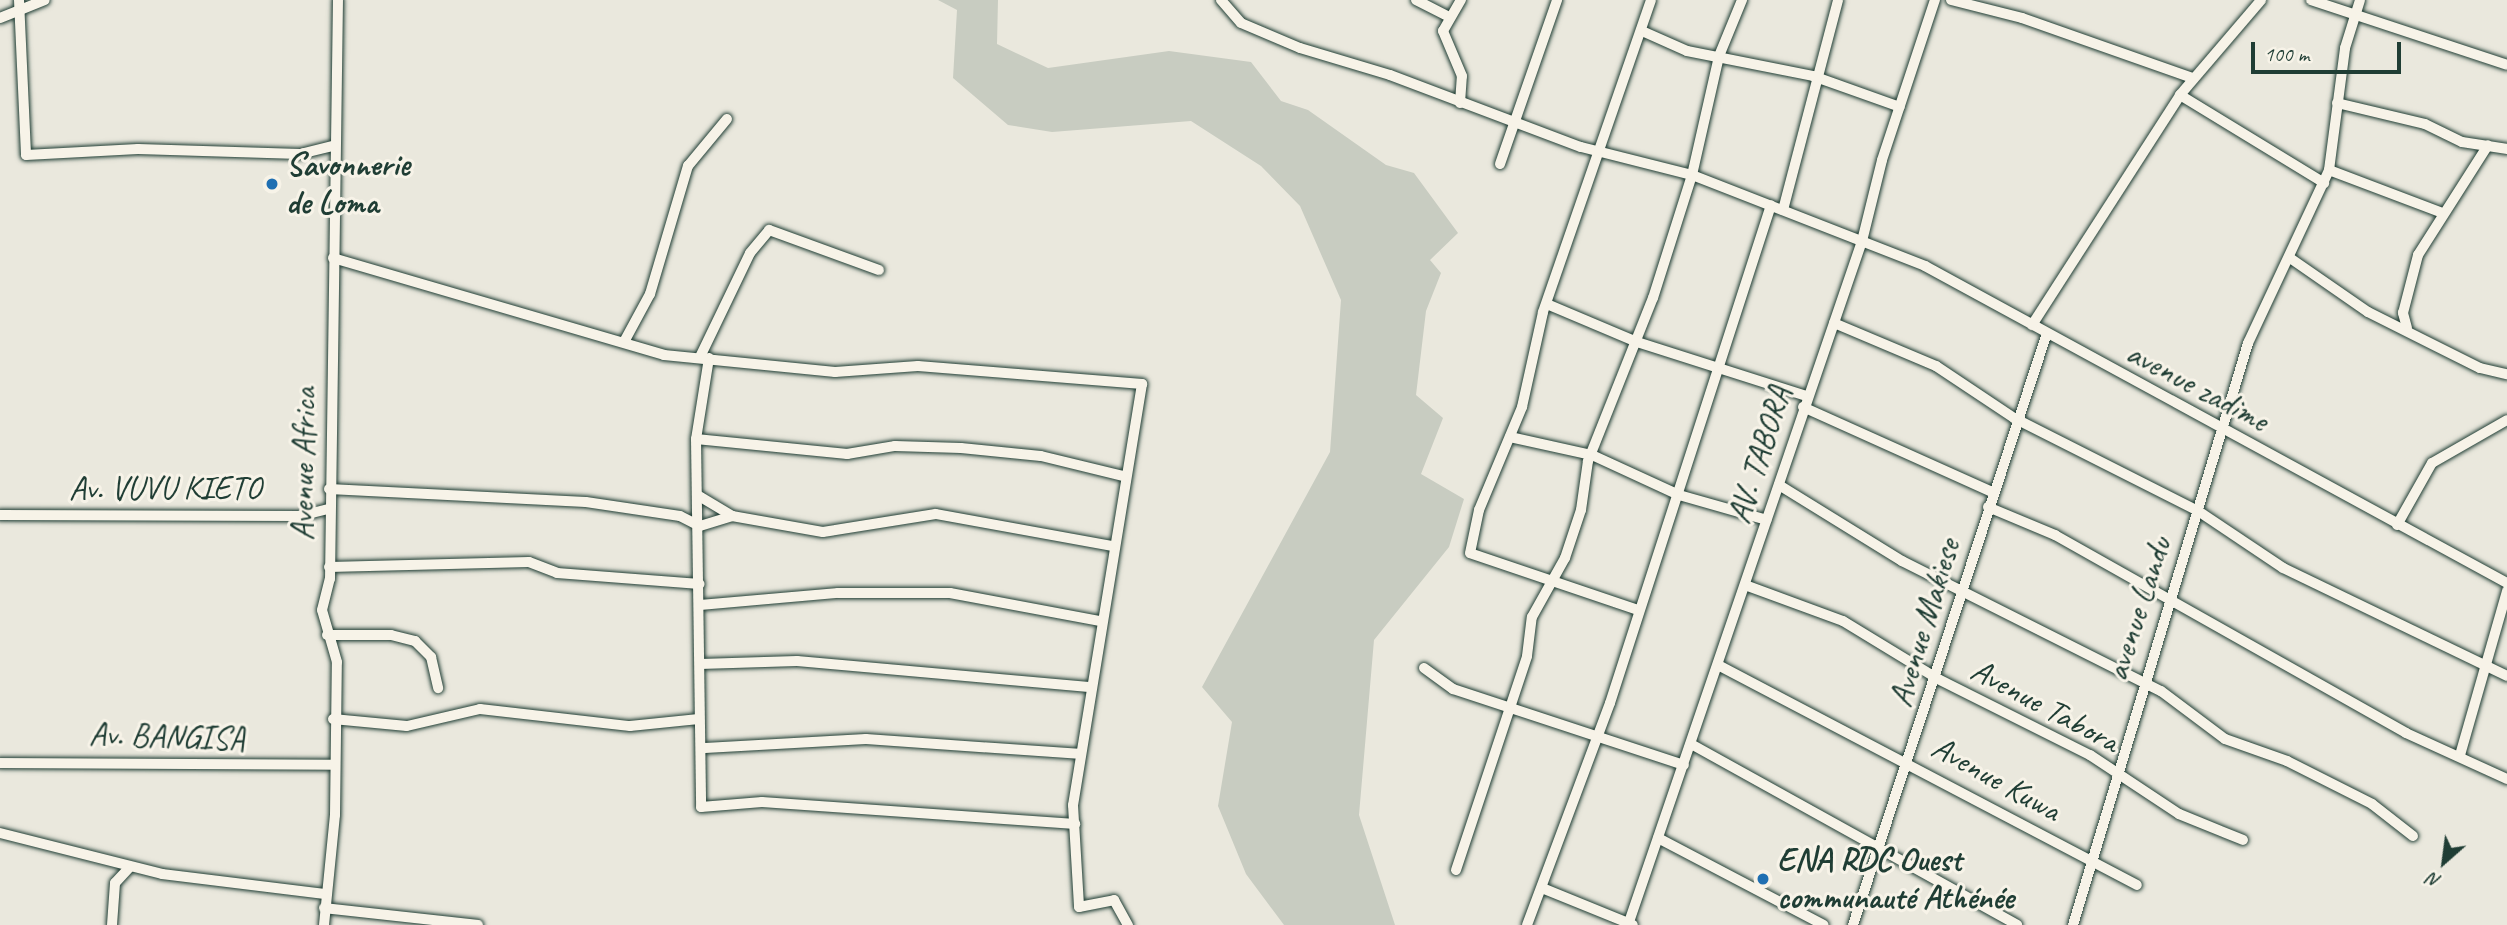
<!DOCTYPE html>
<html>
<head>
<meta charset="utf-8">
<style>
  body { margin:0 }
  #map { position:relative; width:2507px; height:925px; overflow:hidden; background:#eae8dd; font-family:Caveat,sans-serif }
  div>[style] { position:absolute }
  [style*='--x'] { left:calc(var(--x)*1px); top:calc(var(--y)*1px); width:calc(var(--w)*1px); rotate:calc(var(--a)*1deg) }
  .green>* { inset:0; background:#c8ccc1 }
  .roads { filter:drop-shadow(0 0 2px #1f3d34) drop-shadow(0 0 2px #1f3d34) }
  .minor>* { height:10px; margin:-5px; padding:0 5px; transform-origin:5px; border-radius:5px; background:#f7f3e8 }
  .dots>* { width:19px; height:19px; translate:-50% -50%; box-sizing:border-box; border:4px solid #f7f3e8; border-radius:50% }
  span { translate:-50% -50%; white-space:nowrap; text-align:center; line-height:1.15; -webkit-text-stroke:6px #f7f3e8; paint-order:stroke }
  .poi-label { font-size:33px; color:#1f3d34; font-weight:700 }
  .left { translate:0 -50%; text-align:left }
  .street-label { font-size:33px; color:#1f3d34 }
  .north { position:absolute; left:2409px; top:827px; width:70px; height:70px; -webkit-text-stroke:5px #f7f3e8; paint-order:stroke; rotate:208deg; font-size:19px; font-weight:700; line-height:28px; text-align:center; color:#1f3d34 }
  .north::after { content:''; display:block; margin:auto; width:24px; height:32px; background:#1f3d34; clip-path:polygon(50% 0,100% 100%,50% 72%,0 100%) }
  .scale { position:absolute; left:2251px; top:42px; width:150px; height:32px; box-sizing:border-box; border:4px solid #1f3d34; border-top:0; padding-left:9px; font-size:21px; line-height:24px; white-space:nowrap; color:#1f3d34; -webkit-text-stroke:5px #f7f3e8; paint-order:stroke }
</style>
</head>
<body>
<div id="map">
  <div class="green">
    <i style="clip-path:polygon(938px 0,998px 0,997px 44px,1048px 68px,1169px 51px,1251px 62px,1281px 101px,1308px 110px,1386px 165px,1414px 173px,1458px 233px,1430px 260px,1441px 273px,1426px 311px,1416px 395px,1443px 418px,1421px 474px,1464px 499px,1449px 547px,1374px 640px,1359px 815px,1395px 925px,1284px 925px,1246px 874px,1218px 806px,1232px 722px,1202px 687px,1330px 452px,1341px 300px,1300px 206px,1261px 166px,1191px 121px,1052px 132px,1008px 125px,953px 78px,957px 10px)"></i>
  </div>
  <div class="roads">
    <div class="minor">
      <i style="--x:19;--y:0;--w:155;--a:87.4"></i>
      <i style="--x:26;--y:155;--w:112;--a:-3.1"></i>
      <i style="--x:138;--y:149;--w:162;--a:1.8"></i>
      <i style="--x:300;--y:154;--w:34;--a:-14"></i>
      <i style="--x:1221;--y:0;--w:30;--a:49"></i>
      <i style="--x:1241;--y:23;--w:64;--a:23"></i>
      <i style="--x:1300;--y:48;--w:94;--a:16.7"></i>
      <i style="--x:1390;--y:75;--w:204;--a:20.7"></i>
      <i style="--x:1581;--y:147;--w:114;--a:14.2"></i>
      <i style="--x:1692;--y:175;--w:250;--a:21.3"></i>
      <i style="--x:1925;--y:266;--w:663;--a:28.58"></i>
      <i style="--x:1416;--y:0;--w:36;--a:27"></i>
      <i style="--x:1951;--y:0;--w:73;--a:14.2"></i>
      <i style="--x:2022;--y:18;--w:180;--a:19.4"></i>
      <i style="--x:2311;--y:0;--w:206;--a:18.3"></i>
      <i style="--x:0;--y:18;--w:48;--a:-21.8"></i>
      <i style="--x:1642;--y:31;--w:49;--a:24"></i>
      <i style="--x:1687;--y:51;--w:128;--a:11.2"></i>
      <i style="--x:1813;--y:76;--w:92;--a:19.6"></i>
      <i style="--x:2180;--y:95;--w:169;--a:31.4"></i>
      <i style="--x:1460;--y:103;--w:27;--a:-86"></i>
      <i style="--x:1462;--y:76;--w:49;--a:-112.9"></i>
      <i style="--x:1443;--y:31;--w:36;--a:-60"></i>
      <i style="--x:2337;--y:103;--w:90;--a:13.4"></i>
      <i style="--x:2425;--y:124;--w:41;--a:25.9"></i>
      <i style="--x:2462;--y:142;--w:46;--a:8.8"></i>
      <i style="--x:1500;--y:164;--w:174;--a:-70.8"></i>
      <i style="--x:2329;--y:170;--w:119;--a:20.7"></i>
      <i style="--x:1783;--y:210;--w:217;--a:-75.3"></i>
      <i style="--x:333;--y:258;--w:345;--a:16.3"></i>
      <i style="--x:664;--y:355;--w:172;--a:5.7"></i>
      <i style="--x:835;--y:372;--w:83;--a:-4.1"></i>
      <i style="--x:918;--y:366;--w:225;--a:4.6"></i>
      <i style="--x:1142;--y:384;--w:427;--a:99.3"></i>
      <i style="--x:1073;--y:805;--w:102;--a:86.6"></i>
      <i style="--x:1079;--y:907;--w:36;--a:-11"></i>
      <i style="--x:1114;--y:900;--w:29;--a:61"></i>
      <i style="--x:2290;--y:258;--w:95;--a:34.7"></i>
      <i style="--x:2368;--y:312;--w:125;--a:26.6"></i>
      <i style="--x:2480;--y:368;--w:28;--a:13"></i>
      <i style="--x:1547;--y:304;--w:98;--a:22.9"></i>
      <i style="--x:1637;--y:342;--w:177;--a:17.7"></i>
      <i style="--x:1834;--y:323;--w:111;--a:22.9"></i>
      <i style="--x:1936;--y:366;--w:94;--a:33.7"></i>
      <i style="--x:2014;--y:418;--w:206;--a:26.8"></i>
      <i style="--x:2198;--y:511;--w:102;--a:33.8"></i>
      <i style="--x:2283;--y:568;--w:249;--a:25.7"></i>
      <i style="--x:2032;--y:325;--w:274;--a:-57.2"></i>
      <i style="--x:2180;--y:95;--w:125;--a:-49.5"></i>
      <i style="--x:2407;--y:328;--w:16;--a:-105"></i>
      <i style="--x:2403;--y:313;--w:60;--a:-75.5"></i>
      <i style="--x:2418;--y:255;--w:130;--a:-57.5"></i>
      <i style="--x:624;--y:342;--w:55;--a:-61.6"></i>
      <i style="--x:650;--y:294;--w:134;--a:-73.5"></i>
      <i style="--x:688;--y:166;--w:61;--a:-50.3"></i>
      <i style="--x:700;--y:357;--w:115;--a:-64.3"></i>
      <i style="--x:750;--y:253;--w:30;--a:-50"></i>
      <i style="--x:769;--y:230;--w:117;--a:20"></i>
      <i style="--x:709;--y:358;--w:82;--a:99.1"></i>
      <i style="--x:696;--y:439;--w:368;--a:89.2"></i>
      <i style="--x:701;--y:807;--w:61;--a:-4.7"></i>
      <i style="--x:762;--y:802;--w:314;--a:4"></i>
      <i style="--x:1803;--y:407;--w:207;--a:24.2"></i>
      <i style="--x:1510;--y:437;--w:84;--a:12.4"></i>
      <i style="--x:1592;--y:455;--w:96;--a:24.7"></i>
      <i style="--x:1679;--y:495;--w:91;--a:15.9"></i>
      <i style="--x:696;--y:439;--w:152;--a:5.7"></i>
      <i style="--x:847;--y:454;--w:49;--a:-9.5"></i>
      <i style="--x:895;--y:446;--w:66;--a:1.7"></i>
      <i style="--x:961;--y:448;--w:80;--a:5.7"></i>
      <i style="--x:1041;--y:456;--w:84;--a:13.7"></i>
      <i style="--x:1779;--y:485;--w:145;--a:31.7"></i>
      <i style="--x:1902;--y:561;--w:290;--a:26.7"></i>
      <i style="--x:2161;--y:691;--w:80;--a:36.9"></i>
      <i style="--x:2225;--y:739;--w:66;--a:19.5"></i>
      <i style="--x:2287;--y:761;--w:95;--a:26.8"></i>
      <i style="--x:2372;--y:804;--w:52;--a:38"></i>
      <i style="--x:329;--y:489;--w:257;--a:2.9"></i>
      <i style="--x:586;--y:502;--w:95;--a:8.5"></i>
      <i style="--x:680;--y:516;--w:22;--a:27"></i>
      <i style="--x:700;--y:526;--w:34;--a:-17"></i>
      <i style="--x:732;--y:516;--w:92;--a:10"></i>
      <i style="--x:823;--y:532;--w:114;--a:-9.1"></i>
      <i style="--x:936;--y:514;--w:179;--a:10.3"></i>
      <i style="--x:699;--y:496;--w:39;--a:31"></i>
      <i style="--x:1988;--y:507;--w:73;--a:22.7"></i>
      <i style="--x:2055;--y:535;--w:403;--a:29.4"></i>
      <i style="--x:2406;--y:733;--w:111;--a:24.5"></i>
      <i style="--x:0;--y:515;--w:300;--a:0.2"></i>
      <i style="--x:300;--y:516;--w:30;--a:-14"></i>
      <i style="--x:2397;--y:525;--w:71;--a:-60.6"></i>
      <i style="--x:2432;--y:463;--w:86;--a:-29.8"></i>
      <i style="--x:329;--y:567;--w:200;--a:-1.4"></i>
      <i style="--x:529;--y:562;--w:30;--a:21"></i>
      <i style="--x:557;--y:573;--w:143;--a:4.4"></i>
      <i style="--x:1745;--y:585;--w:104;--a:20.2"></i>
      <i style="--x:1843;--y:621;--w:111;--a:31.4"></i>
      <i style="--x:1938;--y:679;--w:170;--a:26.6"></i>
      <i style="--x:2090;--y:755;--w:107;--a:33.5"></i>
      <i style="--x:2179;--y:814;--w:69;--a:22.1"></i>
      <i style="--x:700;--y:605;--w:139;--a:-5"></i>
      <i style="--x:838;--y:593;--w:112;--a:0"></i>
      <i style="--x:950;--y:593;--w:153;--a:10.6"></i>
      <i style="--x:1638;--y:610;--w:177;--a:-161.3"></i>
      <i style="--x:1470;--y:553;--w:44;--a:-78.2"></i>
      <i style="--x:1479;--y:510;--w:112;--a:-67.3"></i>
      <i style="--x:1522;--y:407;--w:97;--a:-77.5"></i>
      <i style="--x:1543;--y:312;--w:330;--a:-70.9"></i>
      <i style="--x:327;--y:635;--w:64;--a:0"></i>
      <i style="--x:391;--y:635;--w:25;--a:14"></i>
      <i style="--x:415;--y:641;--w:23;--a:45"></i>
      <i style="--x:431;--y:657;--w:32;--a:77"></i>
      <i style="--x:700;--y:664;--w:97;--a:-1.8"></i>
      <i style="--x:797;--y:661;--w:293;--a:5.1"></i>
      <i style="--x:1718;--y:665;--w:473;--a:27.7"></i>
      <i style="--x:1424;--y:668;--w:36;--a:36"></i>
      <i style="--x:1453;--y:689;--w:243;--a:18.2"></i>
      <i style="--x:333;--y:719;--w:74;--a:5.4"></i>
      <i style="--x:407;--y:726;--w:75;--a:-13.1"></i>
      <i style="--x:480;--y:709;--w:151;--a:6.5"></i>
      <i style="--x:630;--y:726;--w:69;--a:-5.8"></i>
      <i style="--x:1691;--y:744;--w:373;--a:29"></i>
      <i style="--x:705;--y:748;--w:161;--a:-3.2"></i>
      <i style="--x:866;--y:739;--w:213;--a:4"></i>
      <i style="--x:2460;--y:755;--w:171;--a:-74"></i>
      <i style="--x:0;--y:763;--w:332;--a:0.3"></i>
      <i style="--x:0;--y:833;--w:167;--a:14.2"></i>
      <i style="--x:162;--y:874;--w:164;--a:7"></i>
      <i style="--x:1658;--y:838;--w:187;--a:27.7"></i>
      <i style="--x:1456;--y:870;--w:225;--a:-71.6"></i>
      <i style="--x:1527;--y:656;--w:39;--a:-83"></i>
      <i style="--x:1532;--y:617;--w:68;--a:-60.8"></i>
      <i style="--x:1565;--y:558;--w:51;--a:-71.6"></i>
      <i style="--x:1581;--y:510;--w:49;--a:-81.9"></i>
      <i style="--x:1588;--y:461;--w:175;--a:-68.3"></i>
      <i style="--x:1653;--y:298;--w:129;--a:-72.4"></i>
      <i style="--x:1692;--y:175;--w:122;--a:-77.2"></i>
      <i style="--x:1719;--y:56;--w:61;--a:-67.7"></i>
      <i style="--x:1542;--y:888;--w:98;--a:22.1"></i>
      <i style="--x:324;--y:908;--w:155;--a:6.3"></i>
      <i style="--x:112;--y:925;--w:42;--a:-85.9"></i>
      <i style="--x:115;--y:883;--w:22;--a:-47"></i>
      <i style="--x:324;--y:925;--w:111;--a:-84.3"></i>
      <i style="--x:335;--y:815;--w:153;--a:-89.3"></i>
      <i style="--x:337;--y:662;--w:54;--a:-106.1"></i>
      <i style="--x:322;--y:610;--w:32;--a:-76"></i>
      <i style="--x:330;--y:579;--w:579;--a:-89.21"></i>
      <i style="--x:1527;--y:925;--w:237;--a:-69.5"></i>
      <i style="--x:1610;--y:703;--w:523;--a:-72.08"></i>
      <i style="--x:1628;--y:925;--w:723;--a:-71.11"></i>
      <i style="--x:1862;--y:241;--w:83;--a:-76.1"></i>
      <i style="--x:1882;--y:160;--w:169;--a:-71.7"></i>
      <i style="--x:1853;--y:925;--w:620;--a:-71.86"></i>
      <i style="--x:2073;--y:925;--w:608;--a:-73.26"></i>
      <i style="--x:2248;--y:343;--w:191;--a:-64.9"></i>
      <i style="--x:2329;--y:170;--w:123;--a:-82.5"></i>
      <i style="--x:2345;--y:48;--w:50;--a:-72.6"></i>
    </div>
  </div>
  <div class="dots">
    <i style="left:272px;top:184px;background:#1f6fb2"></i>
    <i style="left:1763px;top:879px;background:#1f6fb2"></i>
  </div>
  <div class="poi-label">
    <span class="left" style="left:286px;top:184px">Savonnerie<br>de Loma</span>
    <span class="left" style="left:1777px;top:879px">ENA RDC Ouest<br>communauté Athénée</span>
  </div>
  <div class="street-label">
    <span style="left:2197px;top:387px;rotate:28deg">avenue zadime</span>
    <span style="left:1760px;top:455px;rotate:-72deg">AV. TABORA</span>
    <span style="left:304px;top:464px;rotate:-89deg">Avenue Africa</span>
    <span style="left:165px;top:489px">Av. VUVU KIETO</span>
    <span style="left:2139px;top:609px;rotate:-72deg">avenue Landu</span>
    <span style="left:1925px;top:623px;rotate:-73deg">Avenue Makiese</span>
    <span style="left:2045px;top:706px;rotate:28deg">Avenue Tabora</span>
    <span style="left:167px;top:737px;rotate:2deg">Av. BANGISA</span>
    <span style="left:1996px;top:779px;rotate:29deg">Avenue Kuwa</span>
  </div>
  <div class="north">N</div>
  <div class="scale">100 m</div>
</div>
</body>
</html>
